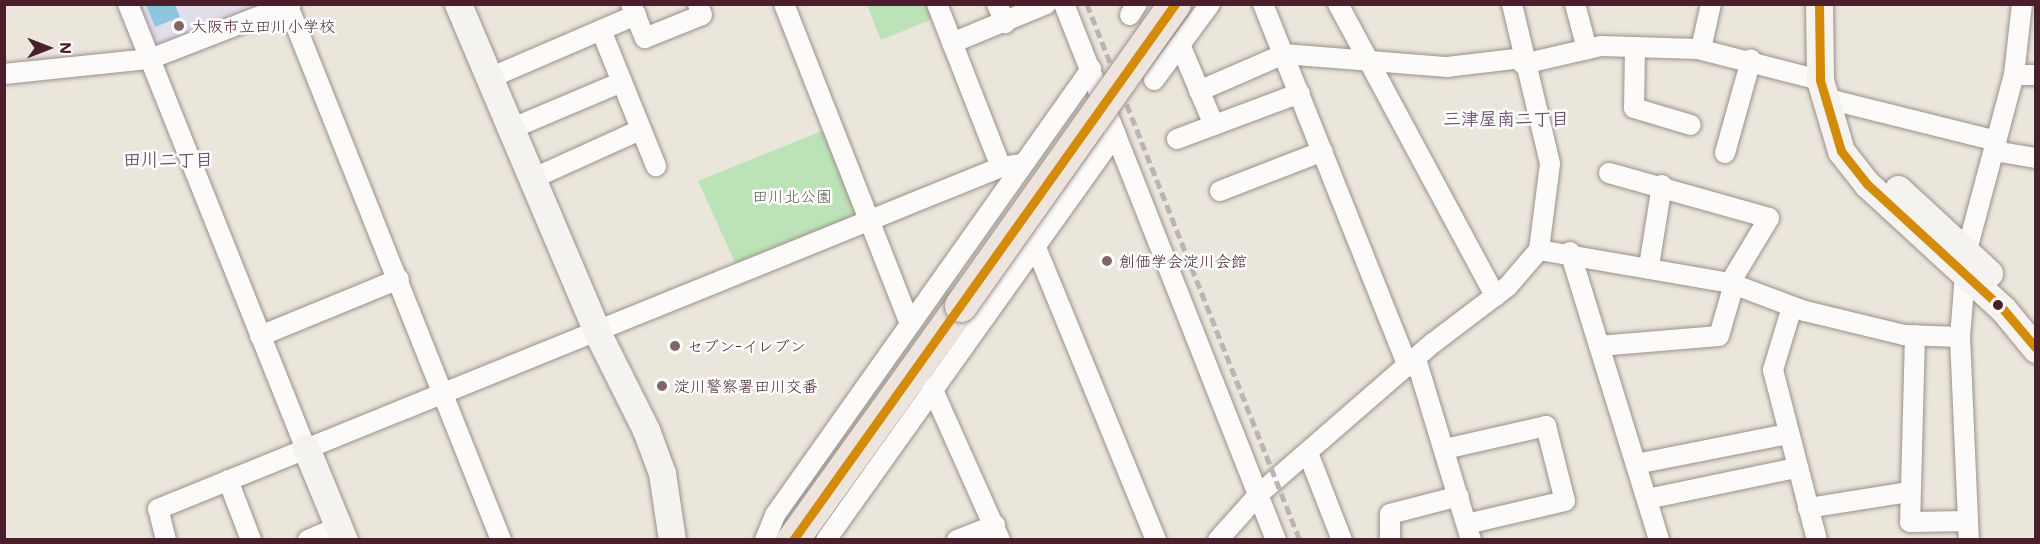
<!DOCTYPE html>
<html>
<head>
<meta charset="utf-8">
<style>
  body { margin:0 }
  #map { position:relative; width:2040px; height:544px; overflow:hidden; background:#ebe6db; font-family:Mali,"Klee One",sans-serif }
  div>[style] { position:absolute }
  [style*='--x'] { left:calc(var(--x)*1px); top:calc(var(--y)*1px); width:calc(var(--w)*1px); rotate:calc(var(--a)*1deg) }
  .built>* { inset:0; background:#e1ddea }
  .green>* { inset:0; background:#bce2b7 }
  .water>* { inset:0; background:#8ec6e0 }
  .roads { filter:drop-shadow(0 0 2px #9a908c) drop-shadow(0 0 2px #9a908c) }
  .street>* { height:20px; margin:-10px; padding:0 10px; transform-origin:10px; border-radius:10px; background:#fcfbfa }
  .secondary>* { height:27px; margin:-13.5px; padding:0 13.5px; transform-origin:13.5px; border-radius:13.5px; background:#f5f3ef }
  .primary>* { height:32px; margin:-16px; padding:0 16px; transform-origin:16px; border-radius:16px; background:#ede5dd }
  .rail>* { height:4.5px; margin-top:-2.25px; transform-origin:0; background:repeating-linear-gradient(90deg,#bab4b4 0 9px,transparent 0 13.5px) }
  .bridges { filter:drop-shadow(0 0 2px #9a908c) drop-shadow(0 0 2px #9a908c) }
  .primary-bridge>* { height:32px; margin:-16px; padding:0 16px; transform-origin:16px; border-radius:16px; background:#ede5dd }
  .bus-1>* { height:9px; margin:-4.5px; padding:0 4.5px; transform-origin:4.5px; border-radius:4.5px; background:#d48b09 }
  .dots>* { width:16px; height:16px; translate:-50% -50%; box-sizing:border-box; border:3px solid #fff; border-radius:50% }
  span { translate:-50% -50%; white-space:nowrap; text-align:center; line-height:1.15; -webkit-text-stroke:5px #fff; paint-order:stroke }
  .poi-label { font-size:16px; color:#4a1f2b }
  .left { translate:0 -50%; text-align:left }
  .park-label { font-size:16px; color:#60594c }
  .neighbourhood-label { font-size:18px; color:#70506f; font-weight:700 }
  .frame { position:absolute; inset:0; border:6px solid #4a1f2b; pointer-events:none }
  .north { position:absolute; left:18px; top:18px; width:60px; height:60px; -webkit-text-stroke:4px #fff; paint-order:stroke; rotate:90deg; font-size:16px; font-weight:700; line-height:24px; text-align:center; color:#4a1f2b }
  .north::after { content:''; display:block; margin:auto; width:21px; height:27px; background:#4a1f2b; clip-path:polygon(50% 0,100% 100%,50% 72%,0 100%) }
</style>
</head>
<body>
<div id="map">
  <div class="built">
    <i style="clip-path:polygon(137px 5px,263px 5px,158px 49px)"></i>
  </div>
  <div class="green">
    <i style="clip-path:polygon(867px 5px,929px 5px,935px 18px,881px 40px)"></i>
    <i style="clip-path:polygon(824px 130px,858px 213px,855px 223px,738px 269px,698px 181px)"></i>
  </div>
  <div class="water">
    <i style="clip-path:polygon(146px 5px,175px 5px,180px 17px,155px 27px)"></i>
  </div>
  <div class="roads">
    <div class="street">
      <i style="--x:128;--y:4;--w:478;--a:68.2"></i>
      <i style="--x:631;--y:4;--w:37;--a:68"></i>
      <i style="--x:645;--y:38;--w:61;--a:-22"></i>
      <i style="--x:702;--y:15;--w:12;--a:-110"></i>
      <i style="--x:784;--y:4;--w:344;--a:68.5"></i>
      <i style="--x:937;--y:4;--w:175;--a:68.6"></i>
      <i style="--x:997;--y:4;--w:21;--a:67"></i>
      <i style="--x:1064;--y:4;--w:576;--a:68.42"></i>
      <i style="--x:1263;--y:4;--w:391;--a:68.2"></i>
      <i style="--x:1338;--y:4;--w:332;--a:61.7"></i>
      <i style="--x:1512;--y:4;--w:164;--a:76.6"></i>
      <i style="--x:1550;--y:164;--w:87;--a:97.3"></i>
      <i style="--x:1575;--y:4;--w:47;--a:75.1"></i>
      <i style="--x:288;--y:6;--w:575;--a:68.25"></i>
      <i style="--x:1130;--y:15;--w:13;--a:-58"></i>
      <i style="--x:601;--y:30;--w:147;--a:68"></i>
      <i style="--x:952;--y:43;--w:102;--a:-22.5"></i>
      <i style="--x:1181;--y:47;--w:85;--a:67.1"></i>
      <i style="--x:1635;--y:47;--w:61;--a:90.9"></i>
      <i style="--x:1634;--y:108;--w:59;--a:16.6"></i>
      <i style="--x:1701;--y:49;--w:46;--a:-77.5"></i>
      <i style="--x:1523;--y:64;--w:80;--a:-13"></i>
      <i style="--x:1601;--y:46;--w:97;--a:1.8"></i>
      <i style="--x:1698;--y:49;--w:126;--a:14.3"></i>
      <i style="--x:4;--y:74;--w:147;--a:-5.9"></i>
      <i style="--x:150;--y:59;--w:151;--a:-21.3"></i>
      <i style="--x:2014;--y:75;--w:22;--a:0"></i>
      <i style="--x:492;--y:77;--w:157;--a:-23.3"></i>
      <i style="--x:1154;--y:80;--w:94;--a:-53.6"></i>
      <i style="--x:1199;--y:91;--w:93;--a:-23.5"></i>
      <i style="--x:1284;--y:54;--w:164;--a:4.6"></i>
      <i style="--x:1447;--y:67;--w:76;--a:-6.8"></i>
      <i style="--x:1824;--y:98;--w:178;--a:14"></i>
      <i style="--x:513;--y:128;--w:118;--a:-22.9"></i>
      <i style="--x:1177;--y:139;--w:131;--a:-20.5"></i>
      <i style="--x:1994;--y:151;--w:43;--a:9.5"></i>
      <i style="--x:1725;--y:153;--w:97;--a:-74.4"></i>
      <i style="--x:1609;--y:173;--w:166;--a:15.7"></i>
      <i style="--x:1769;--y:218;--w:76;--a:121"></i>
      <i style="--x:534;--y:178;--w:116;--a:-24.4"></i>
      <i style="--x:1220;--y:191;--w:110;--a:-21.2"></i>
      <i style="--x:1035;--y:245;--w:319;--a:67.7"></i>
      <i style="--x:1570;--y:252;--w:301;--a:72.8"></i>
      <i style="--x:1964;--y:261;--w:193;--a:-75"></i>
      <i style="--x:2014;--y:75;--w:71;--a:-83.6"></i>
      <i style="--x:1649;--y:266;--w:82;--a:-80.9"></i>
      <i style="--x:1965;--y:274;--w:63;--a:94.5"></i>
      <i style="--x:1960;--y:337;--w:203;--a:87.5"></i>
      <i style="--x:1792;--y:307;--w:66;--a:106.8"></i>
      <i style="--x:1773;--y:370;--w:176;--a:75.5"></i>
      <i style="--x:1915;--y:335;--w:187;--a:91.5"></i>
      <i style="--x:1910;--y:522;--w:58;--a:-1"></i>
      <i style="--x:260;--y:336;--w:150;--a:-22.3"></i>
      <i style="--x:1599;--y:346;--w:120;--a:-4.8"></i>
      <i style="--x:1719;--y:336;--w:54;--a:-73.9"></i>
      <i style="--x:1416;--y:359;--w:189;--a:73.1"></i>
      <i style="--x:932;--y:388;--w:167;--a:65.9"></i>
      <i style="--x:1445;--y:449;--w:104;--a:-12.8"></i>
      <i style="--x:1546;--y:426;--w:77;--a:75.8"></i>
      <i style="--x:1565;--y:501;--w:101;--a:166.8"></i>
      <i style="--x:1308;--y:453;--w:93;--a:68.7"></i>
      <i style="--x:1636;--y:464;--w:154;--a:-11.2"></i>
      <i style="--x:228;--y:480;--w:64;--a:69"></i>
      <i style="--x:1647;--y:499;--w:152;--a:-11.8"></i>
      <i style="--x:1808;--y:508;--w:101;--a:-9.1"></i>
      <i style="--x:166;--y:540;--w:32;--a:-104"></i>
      <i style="--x:158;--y:509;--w:910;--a:-22.08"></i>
      <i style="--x:1001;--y:167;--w:22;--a:-8"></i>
      <i style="--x:308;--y:540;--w:34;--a:-23"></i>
      <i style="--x:765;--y:540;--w:27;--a:-68"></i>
      <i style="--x:775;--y:515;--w:547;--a:-54.68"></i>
      <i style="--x:826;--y:540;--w:499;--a:-54.5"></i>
      <i style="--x:957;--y:540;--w:41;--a:-21.5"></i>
      <i style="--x:1218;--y:540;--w:62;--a:-48.3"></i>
      <i style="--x:1259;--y:494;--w:230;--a:-41"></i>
      <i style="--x:1433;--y:343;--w:94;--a:-37.2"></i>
      <i style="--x:1508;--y:286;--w:48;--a:-49.3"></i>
      <i style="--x:1539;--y:250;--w:194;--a:9.8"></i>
      <i style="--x:1730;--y:283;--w:80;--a:20.5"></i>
      <i style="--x:1805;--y:311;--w:102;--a:13.6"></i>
      <i style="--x:1904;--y:335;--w:56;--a:2"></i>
      <i style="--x:1390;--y:540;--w:26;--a:-90"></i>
      <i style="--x:1390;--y:514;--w:71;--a:-14.6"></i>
    </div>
    <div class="secondary">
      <i style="--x:458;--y:4;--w:356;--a:67"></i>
      <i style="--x:597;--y:332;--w:110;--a:63.4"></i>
      <i style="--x:646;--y:430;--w:46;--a:69.6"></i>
      <i style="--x:662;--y:473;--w:68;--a:81.5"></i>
      <i style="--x:1819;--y:4;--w:76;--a:89.2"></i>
      <i style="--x:1820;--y:80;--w:74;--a:73.5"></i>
      <i style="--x:1841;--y:151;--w:42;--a:51.8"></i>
      <i style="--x:1867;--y:184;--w:185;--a:42.6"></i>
      <i style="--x:2003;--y:309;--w:52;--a:50.5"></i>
      <i style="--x:1898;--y:189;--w:124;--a:42.7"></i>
      <i style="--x:306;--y:448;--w:100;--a:67.6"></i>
    </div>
    <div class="primary">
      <i style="--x:793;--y:540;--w:288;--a:-54.3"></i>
    </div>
  </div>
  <div class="rail">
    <i style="--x:1087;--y:4;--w:577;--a:68.33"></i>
  </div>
  <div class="bridges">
    <div class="primary-bridge">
      <i style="--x:961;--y:306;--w:370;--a:-54.7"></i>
    </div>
  </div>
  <div class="bus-1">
    <i style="--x:1819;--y:4;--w:76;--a:89.2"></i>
    <i style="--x:1820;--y:80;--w:74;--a:73.5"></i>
    <i style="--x:1841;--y:151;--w:42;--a:51.8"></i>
    <i style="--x:1867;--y:184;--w:185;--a:42.6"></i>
    <i style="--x:2003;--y:309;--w:51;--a:49.8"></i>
    <i style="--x:793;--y:540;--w:658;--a:-54.52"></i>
  </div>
  <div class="dots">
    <i style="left:179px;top:26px;background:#826569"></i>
    <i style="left:1107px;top:261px;background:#826569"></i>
    <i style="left:1998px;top:305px;background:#4a1f2b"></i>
    <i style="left:675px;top:346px;background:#826569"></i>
    <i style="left:662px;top:386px;background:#826569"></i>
  </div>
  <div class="poi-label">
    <span class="left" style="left:191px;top:26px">大阪市立田川小学校</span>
    <span class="left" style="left:1119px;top:261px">創価学会淀川会館</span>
    <span class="left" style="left:687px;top:346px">セブン-イレブン</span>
    <span class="left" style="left:674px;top:386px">淀川警察署田川交番</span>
  </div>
  <div class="park-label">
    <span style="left:792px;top:196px">田川北公園</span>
  </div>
  <div class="neighbourhood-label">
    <span style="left:1506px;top:118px">三津屋南二丁目</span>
    <span style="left:168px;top:159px">田川二丁目</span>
  </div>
  <div class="frame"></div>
  <div class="north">N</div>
</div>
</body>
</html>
